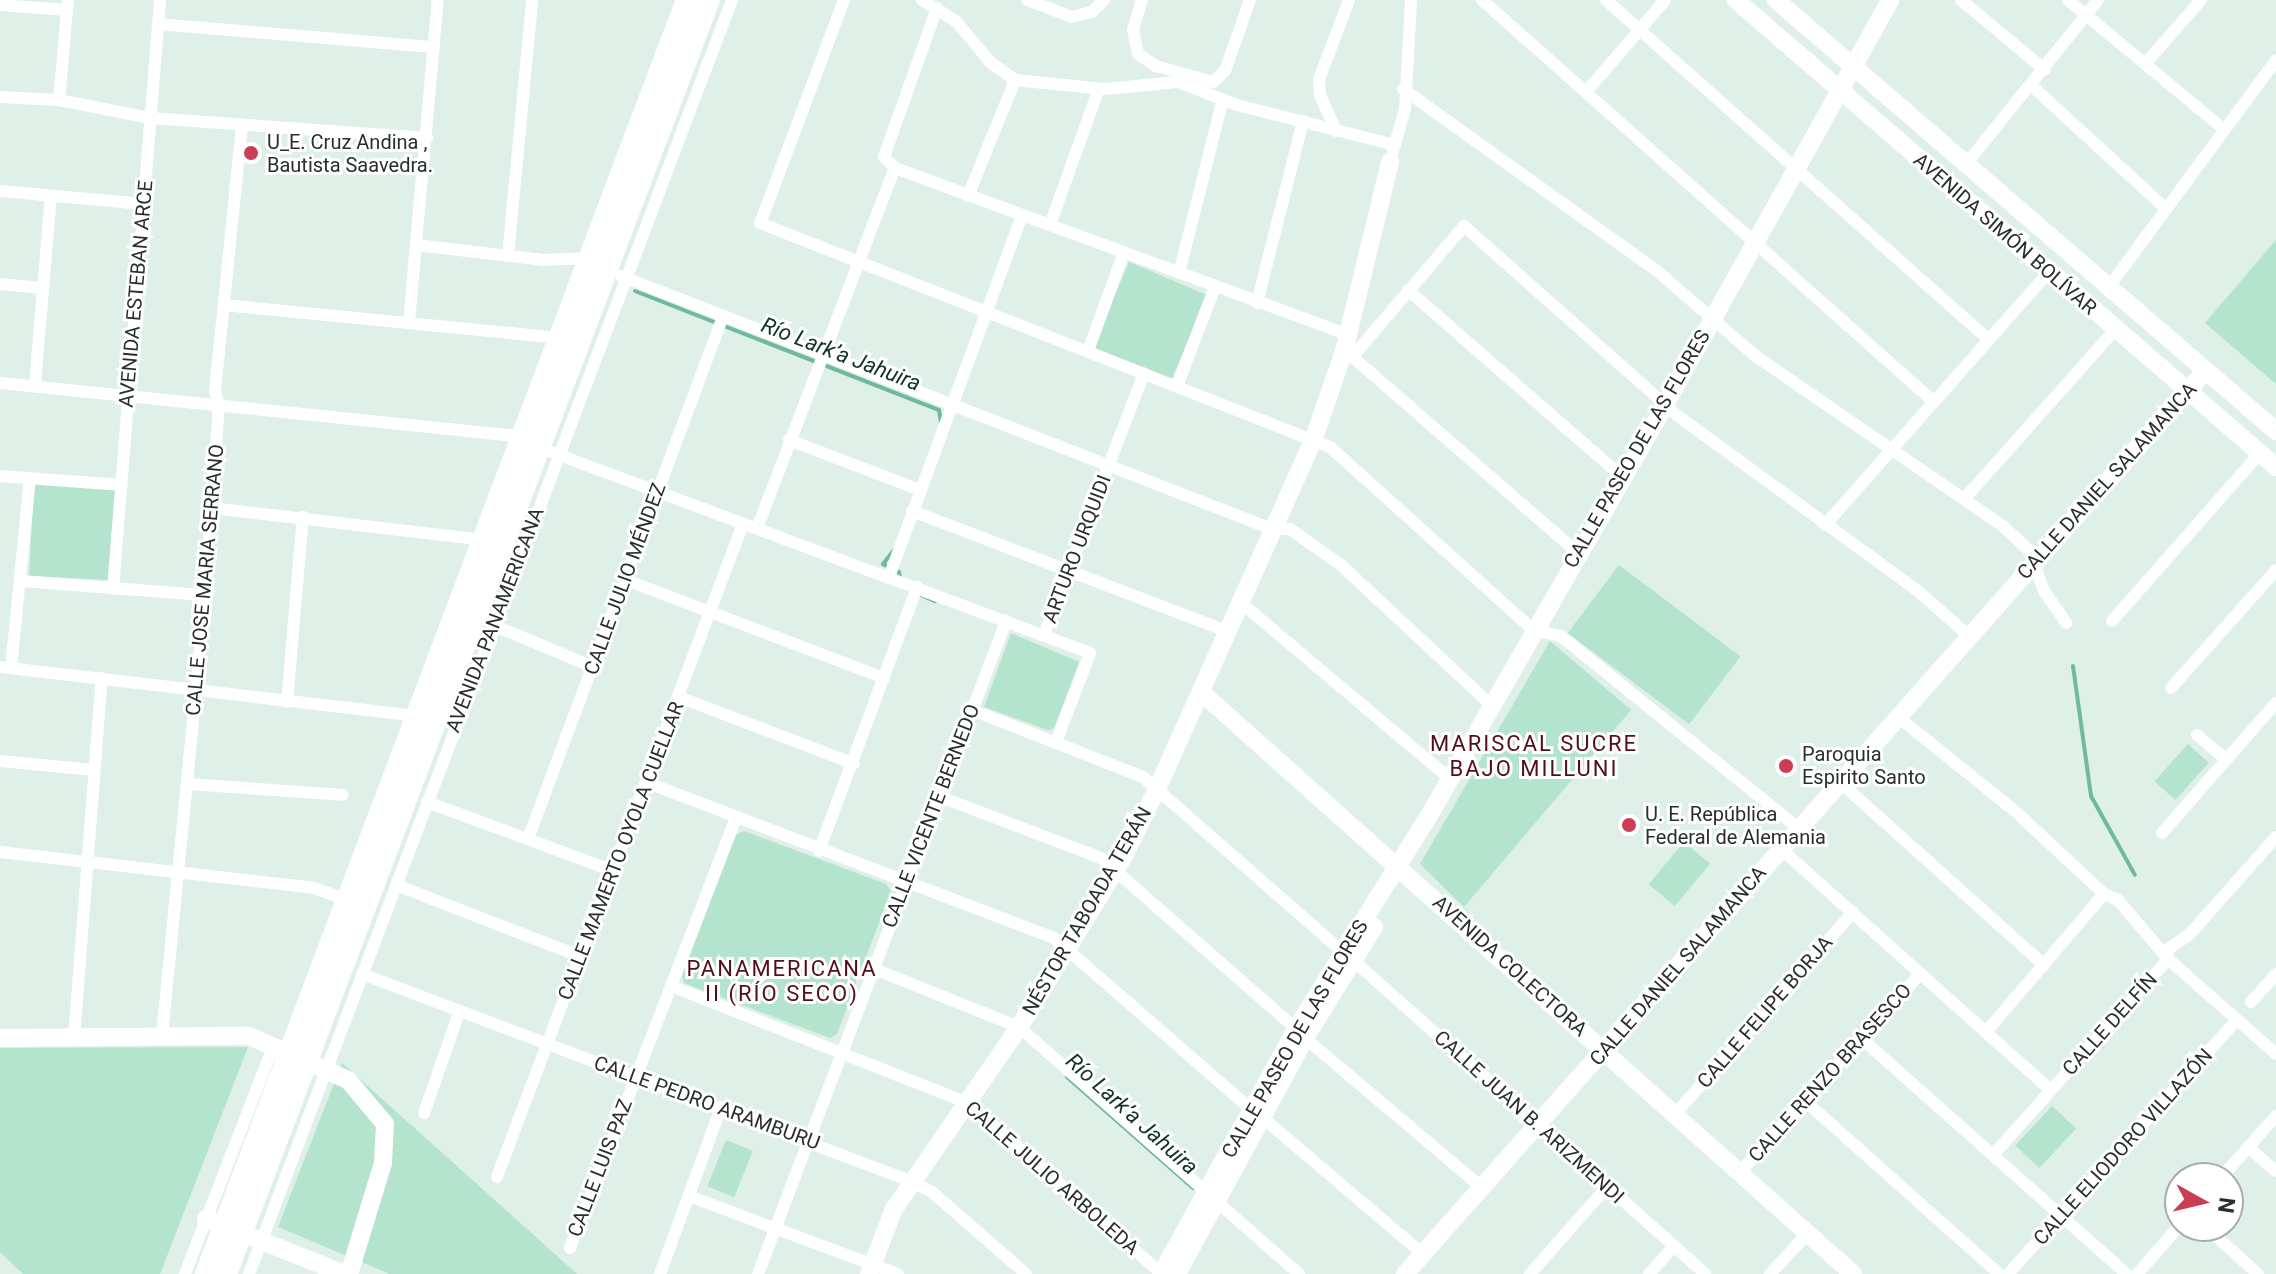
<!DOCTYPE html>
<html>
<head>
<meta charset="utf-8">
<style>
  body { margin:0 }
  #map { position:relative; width:2276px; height:1274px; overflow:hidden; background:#def0e8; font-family:Roboto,sans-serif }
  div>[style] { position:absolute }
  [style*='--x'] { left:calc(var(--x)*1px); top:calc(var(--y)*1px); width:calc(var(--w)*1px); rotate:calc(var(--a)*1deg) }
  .green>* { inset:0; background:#b4e3ce; transform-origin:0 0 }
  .stream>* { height:4px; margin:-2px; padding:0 2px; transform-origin:2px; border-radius:2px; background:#6fba9b }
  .street>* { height:12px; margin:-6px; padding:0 6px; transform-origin:6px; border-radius:6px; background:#fff }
  .secondary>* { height:18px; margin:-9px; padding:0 9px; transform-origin:9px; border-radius:9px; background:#fff }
  .highway>* { height:22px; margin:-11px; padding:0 11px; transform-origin:11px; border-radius:11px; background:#fff }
  .dots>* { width:22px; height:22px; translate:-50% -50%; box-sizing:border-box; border:4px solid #fff; border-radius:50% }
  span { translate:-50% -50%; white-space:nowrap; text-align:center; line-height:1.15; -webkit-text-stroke:6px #fff; paint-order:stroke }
  .poi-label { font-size:20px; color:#292f2c }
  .left { translate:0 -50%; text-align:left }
  .street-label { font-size:20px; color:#292f2c }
  .water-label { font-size:22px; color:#113427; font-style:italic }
  .neighbourhood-label { font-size:22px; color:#530e1a; letter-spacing:2px }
  .north { position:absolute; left:2164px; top:1162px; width:80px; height:80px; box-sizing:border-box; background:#fff; border:2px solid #a9acab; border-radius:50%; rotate:98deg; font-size:22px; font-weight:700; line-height:32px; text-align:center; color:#292f2c }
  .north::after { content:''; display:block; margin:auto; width:28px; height:36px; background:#cc3c52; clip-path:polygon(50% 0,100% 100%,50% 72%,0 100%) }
</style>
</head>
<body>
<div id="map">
  <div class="green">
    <i style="clip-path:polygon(2276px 240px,2276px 384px,2205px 323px)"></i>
    <i style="left:1129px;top:262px;width:85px;height:93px;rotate:23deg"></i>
    <i style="left:34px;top:483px;width:82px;height:93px;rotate:3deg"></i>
    <i style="left:1619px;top:565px;width:152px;height:85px;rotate:37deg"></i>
    <i style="clip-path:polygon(1011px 633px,1079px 662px,1054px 728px,1048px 730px,984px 707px)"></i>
    <i style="clip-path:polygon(1550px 641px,1631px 710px,1464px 907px,1420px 864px)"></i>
    <i style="left:2188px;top:744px;width:28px;height:50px;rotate:42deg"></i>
    <i style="clip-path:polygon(744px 831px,886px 884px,891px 891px,837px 1034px,830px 1038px,684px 983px,682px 976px,736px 835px)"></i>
    <i style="left:1684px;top:842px;width:34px;height:55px;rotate:40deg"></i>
    <i style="clip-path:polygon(248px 1047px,160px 1274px,23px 1274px,0 1252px,0 1048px)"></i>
    <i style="clip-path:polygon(342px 1063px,577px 1274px,390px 1274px,278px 1227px)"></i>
    <i style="left:2052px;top:1106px;width:33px;height:54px;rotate:43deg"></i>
    <i style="left:726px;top:1140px;width:29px;height:50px;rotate:22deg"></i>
  </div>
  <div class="stream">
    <i style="--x:635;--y:291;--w:326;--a:21.4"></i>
    <i style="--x:939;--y:410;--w:12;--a:81"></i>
    <i style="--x:894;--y:550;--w:18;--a:128"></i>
    <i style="--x:883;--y:564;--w:18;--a:27"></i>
    <i style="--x:899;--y:572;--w:7;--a:82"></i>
    <i style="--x:903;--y:587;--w:35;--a:24"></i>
    <i style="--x:2073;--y:666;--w:131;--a:82.1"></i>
    <i style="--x:2091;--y:796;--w:90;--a:60.9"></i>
    <i style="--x:1067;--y:1077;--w:168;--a:41.4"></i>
  </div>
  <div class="street">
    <i style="--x:844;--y:0;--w:238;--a:110.6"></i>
    <i style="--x:760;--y:223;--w:612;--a:21.45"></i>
    <i style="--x:1330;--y:447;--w:273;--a:42"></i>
    <i style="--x:1533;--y:630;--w:29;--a:12"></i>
    <i style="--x:1561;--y:636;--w:306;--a:39"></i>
    <i style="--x:922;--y:0;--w:40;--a:32"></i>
    <i style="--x:956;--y:21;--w:55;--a:50.2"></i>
    <i style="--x:991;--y:63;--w:29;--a:35"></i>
    <i style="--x:1015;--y:80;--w:90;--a:5.7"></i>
    <i style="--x:1105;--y:89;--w:73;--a:-5.5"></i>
    <i style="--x:1178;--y:82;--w:63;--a:21.3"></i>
    <i style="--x:1237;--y:105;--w:163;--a:14.2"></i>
    <i style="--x:1027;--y:0;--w:48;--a:20.7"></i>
    <i style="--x:1072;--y:17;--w:21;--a:-14"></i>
    <i style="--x:1092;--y:12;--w:17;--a:-45"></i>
    <i style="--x:1142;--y:0;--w:31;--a:107"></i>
    <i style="--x:1133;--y:30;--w:25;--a:78"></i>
    <i style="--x:1138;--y:54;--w:22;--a:34"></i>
    <i style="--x:1156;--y:66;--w:59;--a:15.7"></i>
    <i style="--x:1213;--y:82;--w:16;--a:-43"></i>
    <i style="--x:1225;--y:71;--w:75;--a:-70.6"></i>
    <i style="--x:1482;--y:0;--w:603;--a:41.64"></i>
    <i style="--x:1606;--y:0;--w:511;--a:41.59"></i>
    <i style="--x:1961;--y:0;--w:109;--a:39.8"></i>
    <i style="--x:2068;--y:0;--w:200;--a:39.7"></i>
    <i style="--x:0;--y:5;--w:67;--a:4.3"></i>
    <i style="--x:937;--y:8;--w:158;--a:109.6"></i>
    <i style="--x:884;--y:157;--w:16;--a:45"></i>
    <i style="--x:895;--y:168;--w:483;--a:20.2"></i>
    <i style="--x:158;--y:24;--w:277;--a:4.8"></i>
    <i style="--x:2145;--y:64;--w:85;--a:-48.8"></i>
    <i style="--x:2032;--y:86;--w:180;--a:42.5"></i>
    <i style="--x:1403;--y:89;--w:312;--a:35.6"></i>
    <i style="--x:1657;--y:271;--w:132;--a:40.7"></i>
    <i style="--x:1757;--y:357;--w:300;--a:34.5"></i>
    <i style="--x:2004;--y:527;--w:34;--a:43"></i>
    <i style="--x:2029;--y:550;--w:44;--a:69.9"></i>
    <i style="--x:2044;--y:591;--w:39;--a:55"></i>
    <i style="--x:1586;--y:92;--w:121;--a:-49.3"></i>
    <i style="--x:0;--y:97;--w:59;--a:2.9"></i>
    <i style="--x:59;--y:100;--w:93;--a:11.2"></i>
    <i style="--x:150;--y:118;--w:278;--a:4.1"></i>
    <i style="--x:59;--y:100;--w:100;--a:-84.9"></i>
    <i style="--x:1336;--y:131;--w:39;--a:-114"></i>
    <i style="--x:1320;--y:95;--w:16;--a:-94"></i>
    <i style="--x:1319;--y:79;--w:85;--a:-69.2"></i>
    <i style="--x:1393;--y:151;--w:44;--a:-74.1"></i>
    <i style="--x:1405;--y:109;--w:109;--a:-86.8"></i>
    <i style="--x:1967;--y:163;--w:209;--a:-51.2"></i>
    <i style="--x:0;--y:191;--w:144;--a:5.2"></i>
    <i style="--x:968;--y:196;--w:125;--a:-67.9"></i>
    <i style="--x:1050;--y:225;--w:145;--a:-70.3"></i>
    <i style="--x:416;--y:245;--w:129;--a:6.7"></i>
    <i style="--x:544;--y:260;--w:48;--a:-2.4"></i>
    <i style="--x:508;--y:256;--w:257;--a:-84.6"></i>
    <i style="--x:1179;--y:273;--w:179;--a:-75.8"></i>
    <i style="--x:621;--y:276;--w:698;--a:21.24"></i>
    <i style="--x:1272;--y:529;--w:18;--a:0"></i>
    <i style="--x:1290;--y:529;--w:62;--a:35.2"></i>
    <i style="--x:1341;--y:565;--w:205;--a:43"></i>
    <i style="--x:0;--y:284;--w:42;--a:5.4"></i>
    <i style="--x:2108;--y:288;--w:283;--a:-53.6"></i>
    <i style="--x:1408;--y:290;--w:283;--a:41.1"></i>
    <i style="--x:1257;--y:303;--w:188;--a:-75.8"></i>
    <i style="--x:224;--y:305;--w:337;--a:5.6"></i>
    <i style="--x:409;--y:322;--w:323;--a:-84.9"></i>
    <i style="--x:1088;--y:351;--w:105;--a:-70"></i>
    <i style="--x:1348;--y:353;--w:305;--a:41"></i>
    <i style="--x:1353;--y:356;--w:171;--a:-49.5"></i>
    <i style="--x:1464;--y:226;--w:286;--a:41.6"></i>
    <i style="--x:1678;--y:416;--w:297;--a:36.1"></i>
    <i style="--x:1918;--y:591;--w:68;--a:41.4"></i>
    <i style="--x:0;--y:383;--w:529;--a:5.86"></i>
    <i style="--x:35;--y:385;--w:190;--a:-85.2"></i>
    <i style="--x:1177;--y:386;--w:106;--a:-69"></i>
    <i style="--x:789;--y:440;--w:140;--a:20.9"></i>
    <i style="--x:551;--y:452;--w:575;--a:20.45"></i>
    <i style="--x:1090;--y:653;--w:95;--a:110.9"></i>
    <i style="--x:0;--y:476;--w:122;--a:4.2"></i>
    <i style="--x:1966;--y:497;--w:224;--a:-48.3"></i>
    <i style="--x:212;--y:508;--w:273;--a:6.7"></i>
    <i style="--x:912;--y:511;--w:337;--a:20.9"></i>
    <i style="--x:1825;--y:525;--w:338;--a:-48.5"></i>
    <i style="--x:758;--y:526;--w:383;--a:-69.1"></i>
    <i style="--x:889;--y:577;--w:385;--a:-69.8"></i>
    <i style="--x:626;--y:580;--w:276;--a:20.8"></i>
    <i style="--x:21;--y:581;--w:185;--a:4.4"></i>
    <i style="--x:113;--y:589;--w:591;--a:-85.44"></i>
    <i style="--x:1240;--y:602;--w:275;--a:40.1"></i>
    <i style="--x:2112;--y:621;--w:224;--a:-48.6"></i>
    <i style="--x:493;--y:625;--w:108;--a:22.8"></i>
    <i style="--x:1044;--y:635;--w:280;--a:-69.1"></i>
    <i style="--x:0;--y:667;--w:419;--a:6.7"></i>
    <i style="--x:11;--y:668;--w:190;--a:-84.3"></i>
    <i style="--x:2171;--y:688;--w:158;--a:-48.3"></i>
    <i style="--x:679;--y:697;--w:187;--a:20.9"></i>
    <i style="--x:287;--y:702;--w:186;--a:-85.1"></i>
    <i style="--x:972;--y:710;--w:184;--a:21.4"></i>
    <i style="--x:1143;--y:777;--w:266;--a:41.2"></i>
    <i style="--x:1898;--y:717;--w:150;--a:38.8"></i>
    <i style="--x:2015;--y:811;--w:122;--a:43"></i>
    <i style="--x:2104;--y:894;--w:15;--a:23"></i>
    <i style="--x:2118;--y:900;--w:77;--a:49.7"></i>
    <i style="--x:2168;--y:959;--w:144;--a:41.3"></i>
    <i style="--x:2197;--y:735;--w:38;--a:40"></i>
    <i style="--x:0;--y:761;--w:94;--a:5.5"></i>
    <i style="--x:648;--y:783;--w:435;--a:20.9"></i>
    <i style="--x:1054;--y:938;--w:262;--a:41"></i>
    <i style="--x:1841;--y:783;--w:273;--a:41.9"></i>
    <i style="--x:187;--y:784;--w:156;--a:4"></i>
    <i style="--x:938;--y:796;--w:174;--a:20.8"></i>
    <i style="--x:1101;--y:858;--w:259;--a:41.2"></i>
    <i style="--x:427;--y:802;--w:199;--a:20.3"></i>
    <i style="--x:2162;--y:833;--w:173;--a:-48.8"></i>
    <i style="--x:528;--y:839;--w:555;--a:-69.54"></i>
    <i style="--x:1781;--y:849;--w:362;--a:41.8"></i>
    <i style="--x:819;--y:851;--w:282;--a:-69.6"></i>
    <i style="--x:0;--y:852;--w:316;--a:6.5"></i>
    <i style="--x:314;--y:888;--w:35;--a:20"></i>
    <i style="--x:396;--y:885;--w:199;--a:21.2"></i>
    <i style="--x:1353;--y:960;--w:472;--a:41.7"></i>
    <i style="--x:872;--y:968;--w:158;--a:21.9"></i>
    <i style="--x:1019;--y:1027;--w:249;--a:41.4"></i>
    <i style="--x:362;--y:974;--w:589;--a:20.68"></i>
    <i style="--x:913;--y:1182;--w:21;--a:28"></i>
    <i style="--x:932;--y:1192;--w:125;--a:41.1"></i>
    <i style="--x:671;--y:986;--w:319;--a:21.5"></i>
    <i style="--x:968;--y:1103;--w:257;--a:41.4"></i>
    <i style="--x:2251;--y:1002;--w:38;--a:-48"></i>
    <i style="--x:1986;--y:1032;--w:182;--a:-49.5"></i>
    <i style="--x:162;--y:1036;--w:443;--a:-84.4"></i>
    <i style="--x:205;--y:595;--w:190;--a:-85.8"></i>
    <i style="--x:219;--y:406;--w:16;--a:-105"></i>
    <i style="--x:215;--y:391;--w:268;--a:-84.2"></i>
    <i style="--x:74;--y:1038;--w:361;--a:-85.6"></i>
    <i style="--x:1305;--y:1038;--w:229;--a:40.2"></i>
    <i style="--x:1862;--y:1039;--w:354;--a:41.6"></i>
    <i style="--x:1804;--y:1100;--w:261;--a:41.7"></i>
    <i style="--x:424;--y:1113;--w:106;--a:-70.7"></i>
    <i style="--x:1676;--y:1113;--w:268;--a:-48.6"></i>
    <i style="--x:1263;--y:1118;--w:210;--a:40.4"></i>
    <i style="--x:2248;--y:1147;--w:37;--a:41"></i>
    <i style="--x:1993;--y:1155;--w:263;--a:-48.2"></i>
    <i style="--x:2168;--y:959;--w:10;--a:-90"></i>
    <i style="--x:2168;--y:949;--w:25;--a:-34"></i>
    <i style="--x:2189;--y:935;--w:131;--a:-48.4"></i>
    <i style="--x:1740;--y:1172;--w:268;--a:-47.7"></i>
    <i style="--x:497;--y:1177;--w:698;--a:-69.36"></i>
    <i style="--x:2221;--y:1178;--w:83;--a:-48.4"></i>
    <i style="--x:689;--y:1196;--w:223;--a:20.5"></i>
    <i style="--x:1216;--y:1201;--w:111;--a:41.3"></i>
    <i style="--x:2205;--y:1226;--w:72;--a:42.2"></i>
    <i style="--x:570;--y:1248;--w:459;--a:-68.9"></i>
    <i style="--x:185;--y:1274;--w:243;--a:-68.8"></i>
    <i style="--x:249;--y:1274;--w:1362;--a:-69.24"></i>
    <i style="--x:660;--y:1274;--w:178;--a:-69.9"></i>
    <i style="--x:758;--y:1274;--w:699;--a:-69.2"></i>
    <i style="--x:1530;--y:1274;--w:116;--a:-48.5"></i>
    <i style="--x:1649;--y:1274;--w:38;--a:-48"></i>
    <i style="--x:1770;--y:1274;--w:56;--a:-47.2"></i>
    <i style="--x:2008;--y:1274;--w:342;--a:-48"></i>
    <i style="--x:2137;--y:1274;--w:65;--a:-48.7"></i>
  </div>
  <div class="secondary">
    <i style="--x:1736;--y:0;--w:714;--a:40.85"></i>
    <i style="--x:1776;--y:0;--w:660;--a:40.76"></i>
    <i style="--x:1201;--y:692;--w:874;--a:41.75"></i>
    <i style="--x:0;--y:1038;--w:249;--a:-0.5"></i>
    <i style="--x:249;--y:1036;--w:108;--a:24"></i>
    <i style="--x:348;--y:1080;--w:57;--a:49.9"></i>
    <i style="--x:385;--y:1124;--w:39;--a:93"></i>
    <i style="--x:383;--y:1163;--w:116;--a:107"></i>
    <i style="--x:206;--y:1219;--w:149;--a:21.6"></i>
    <i style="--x:869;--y:1274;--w:70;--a:-69"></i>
    <i style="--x:894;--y:1209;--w:221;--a:-55.5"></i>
    <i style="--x:1019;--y:1027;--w:201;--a:-58.4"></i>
    <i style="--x:1124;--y:856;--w:77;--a:-63.8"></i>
    <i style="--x:1158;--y:787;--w:382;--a:-65.9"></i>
    <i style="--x:1314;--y:438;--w:92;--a:-71"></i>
    <i style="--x:1344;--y:351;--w:195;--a:-76.3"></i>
    <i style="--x:1161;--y:1274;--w:280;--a:-61.1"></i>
    <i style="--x:1296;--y:1029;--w:261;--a:-58.1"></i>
    <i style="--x:1434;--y:807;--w:466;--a:-60.1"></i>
    <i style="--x:1666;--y:403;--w:461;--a:-60.9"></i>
    <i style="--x:1177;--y:1274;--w:268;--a:-61.5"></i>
    <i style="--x:1305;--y:1038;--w:131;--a:-58.1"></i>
    <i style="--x:1405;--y:1274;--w:1206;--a:-48.46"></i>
  </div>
  <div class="highway">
    <i style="--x:206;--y:1274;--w:1362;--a:-69.32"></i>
    <i style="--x:226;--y:1274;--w:1362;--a:-69.24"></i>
  </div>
  <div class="dots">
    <i style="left:251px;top:153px;background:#cc3c52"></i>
    <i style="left:1786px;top:766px;background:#cc3c52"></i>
    <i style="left:1629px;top:825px;background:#cc3c52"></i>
  </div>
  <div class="poi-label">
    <span class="left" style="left:267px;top:154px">U_E. Cruz Andina ,<br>Bautista Saavedra.</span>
    <span class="left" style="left:1802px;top:766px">Paroquia<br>Espirito Santo</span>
    <span class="left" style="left:1645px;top:826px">U. E. República<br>Federal de Alemania</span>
  </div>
  <div class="street-label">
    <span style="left:2005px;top:234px;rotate:41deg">AVENIDA SIMÓN BOLÍVAR</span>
    <span style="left:136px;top:294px;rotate:-85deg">AVENIDA ESTEBAN ARCE</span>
    <span style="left:1637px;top:449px;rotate:-60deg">CALLE PASEO DE LAS FLORES</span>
    <span style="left:2107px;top:481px;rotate:-48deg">CALLE DANIEL SALAMANCA</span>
    <span style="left:1077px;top:549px;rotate:-69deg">ARTURO URQUIDI</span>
    <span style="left:625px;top:579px;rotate:-70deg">CALLE JULIO MÉNDEZ</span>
    <span style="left:205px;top:580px;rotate:-85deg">CALLE JOSE MARIA SERRANO</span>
    <span style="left:495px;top:620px;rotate:-69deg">AVENIDA PANAMERICANA</span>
    <span style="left:931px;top:816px;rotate:-69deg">CALLE VICENTE BERNEDO</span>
    <span style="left:621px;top:851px;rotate:-69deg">CALLE MAMERTO OYOLA CUELLAR</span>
    <span style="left:1087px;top:911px;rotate:-60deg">NÉSTOR TABOADA TERÁN</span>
    <span style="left:1510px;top:966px;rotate:42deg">AVENIDA COLECTORA</span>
    <span style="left:1678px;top:966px;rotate:-49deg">CALLE DANIEL SALAMANCA</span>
    <span style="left:1765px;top:1012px;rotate:-49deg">CALLE FELIPE BORJA</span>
    <span style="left:2110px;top:1024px;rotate:-48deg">CALLE DELFÍN</span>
    <span style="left:1295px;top:1039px;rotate:-60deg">CALLE PASEO DE LAS FLORES</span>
    <span style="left:1830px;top:1073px;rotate:-48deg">CALLE RENZO BRASESCO</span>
    <span style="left:707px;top:1103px;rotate:20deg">CALLE PEDRO ARAMBURU</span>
    <span style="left:1529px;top:1117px;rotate:42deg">CALLE JUAN B. ARIZMENDI</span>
    <span style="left:2123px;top:1147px;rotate:-48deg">CALLE ELIODORO VILLAZÓN</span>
    <span style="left:600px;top:1168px;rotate:-69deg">CALLE LUIS PAZ</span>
    <span style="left:1052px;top:1178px;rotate:41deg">CALLE JULIO ARBOLEDA</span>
  </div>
  <div class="water-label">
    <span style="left:841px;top:354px;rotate:21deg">Río Lark’a Jahuira</span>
    <span style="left:1132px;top:1114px;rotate:42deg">Río Lark’a Jahuira</span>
  </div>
  <div class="neighbourhood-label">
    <span style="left:1534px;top:756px">MARISCAL SUCRE<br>BAJO MILLUNI</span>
    <span style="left:782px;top:981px">PANAMERICANA<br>II (RÍO SECO)</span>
  </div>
  <div class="north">N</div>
</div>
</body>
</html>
